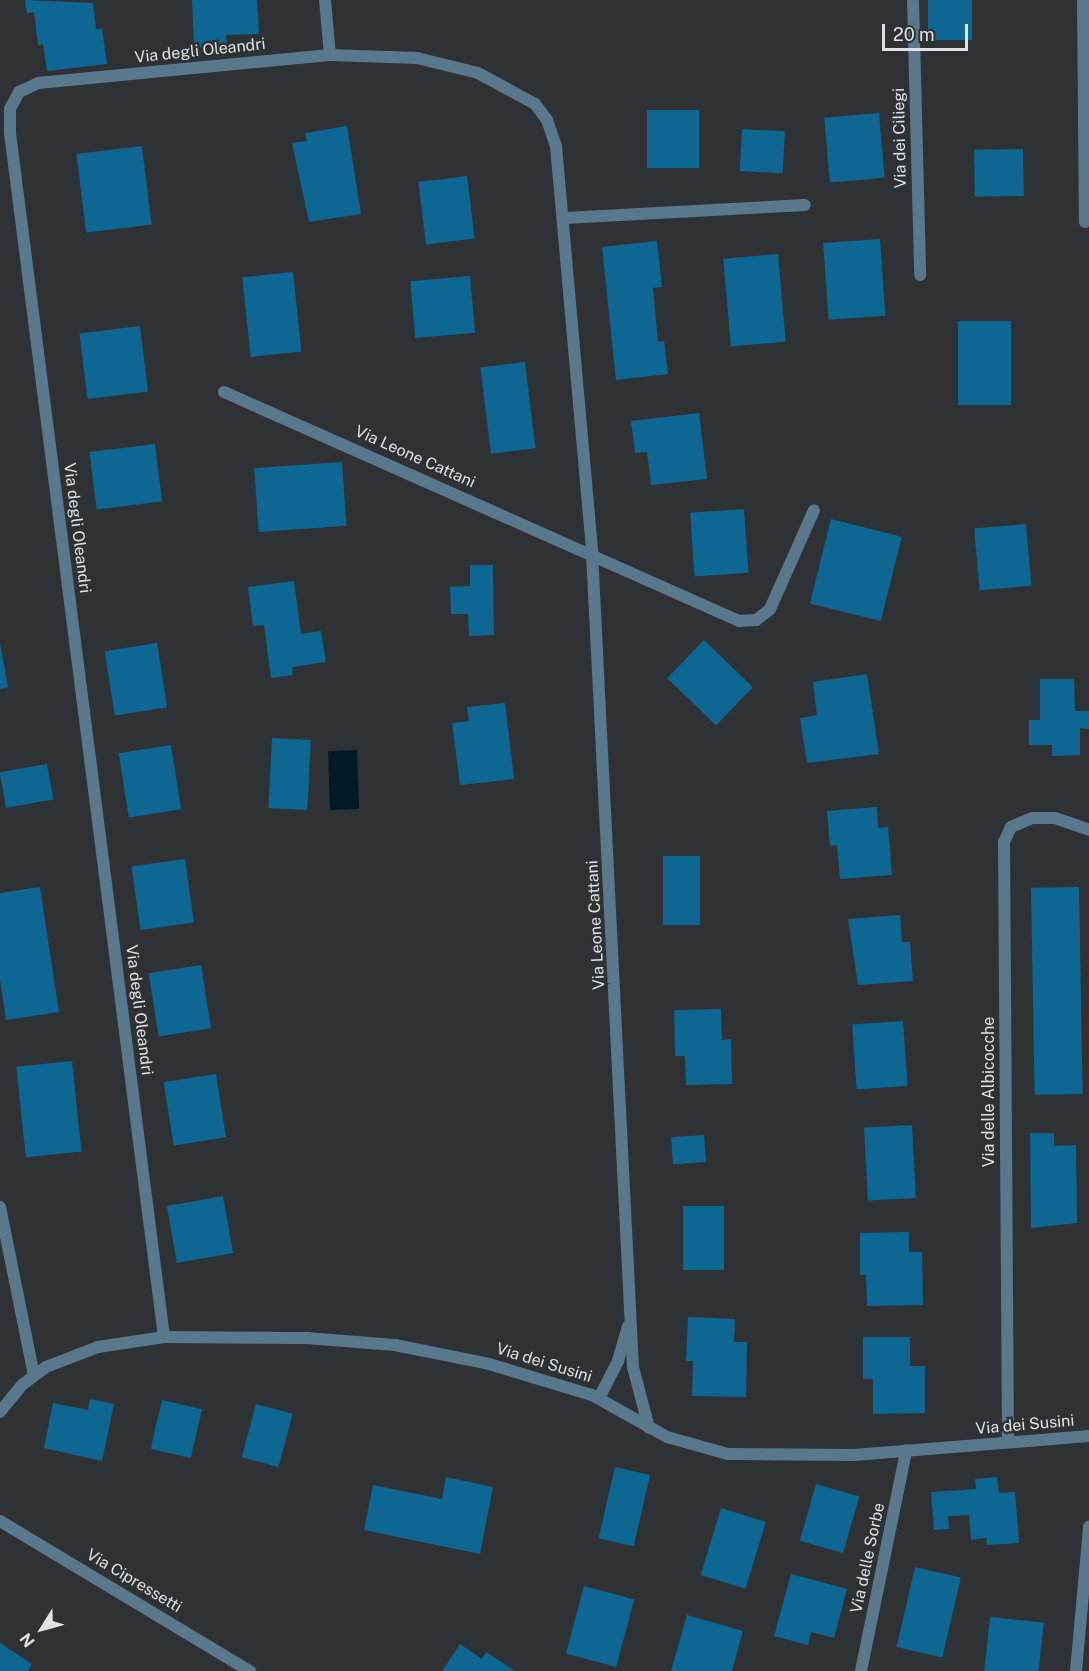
<!DOCTYPE html>
<html>
<head>
<meta charset="utf-8">
<style>
  body { margin:0 }
  #map { position:relative; width:1089px; height:1671px; overflow:hidden; background:#2e3235; font-family:"Public Sans",sans-serif }
  div>[style] { position:absolute }
  [style*='--x'] { left:calc(var(--x)*1px); top:calc(var(--y)*1px); width:calc(var(--w)*1px); rotate:calc(var(--a)*1deg) }
  .water>* { inset:0; background:#021927; transform-origin:0 0 }
  .building>* { inset:0; background:#0d6792; transform-origin:0 0 }
  .minor>* { height:12px; margin:-6px; padding:0 6px; transform-origin:6px; border-radius:6px; background:#5a788b }
  .tertiary>* { height:12px; margin:-6px; padding:0 6px; transform-origin:6px; border-radius:6px; background:#5a788b }
  span { translate:-50% -50%; white-space:nowrap; text-align:center; line-height:1.15; -webkit-text-stroke:5px #2e3235; paint-order:stroke }
  .street-label { font-size:16px; color:#dee1e2 }
  .north { position:absolute; left:12px; top:1599px; width:60px; height:60px; -webkit-text-stroke:4px #2e3235; paint-order:stroke; rotate:233deg; font-size:16px; font-weight:700; line-height:24px; text-align:center; color:#dee1e2 }
  .north::after { content:''; display:block; margin:auto; width:21px; height:27px; background:#dee1e2; clip-path:polygon(50% 0,100% 100%,50% 72%,0 100%) }
  .scale { position:absolute; left:882px; top:24px; width:86px; height:27px; box-sizing:border-box; border:3px solid #dee1e2; border-top:0; padding-left:8px; font-size:18px; line-height:21px; white-space:nowrap; color:#dee1e2; -webkit-text-stroke:4px #2e3235; paint-order:stroke }
</style>
</head>
<body>
<div id="map">
  <div class="water">
    <i style="left:357px;top:750px;width:59px;height:29px;rotate:88deg"></i>
  </div>
  <div class="building">
    <i style="clip-path:polygon(25px 0,93px 3px,96px 29px,102px 29px,107px 64px,47px 71px,43px 44px,38px 45px,34px 12px,27px 13px)"></i>
    <i style="clip-path:polygon(192px 0,257px 0,259px 34px,226px 35px,227px 46px,194px 48px)"></i>
    <i style="left:928px;top:0;width:44px;height:40px"></i>
    <i style="left:647px;top:110px;width:52px;height:58px"></i>
    <i style="left:879px;top:113px;width:65px;height:55px;rotate:85deg"></i>
    <i style="clip-path:polygon(347px 126px,361px 214px,309px 222px,292px 143px,307px 141px,305px 133px)"></i>
    <i style="left:742px;top:129px;width:43px;height:42px;rotate:3deg"></i>
    <i style="left:142px;top:146px;width:79px;height:66px;rotate:83deg"></i>
    <i style="left:1023px;top:149px;width:47px;height:49px;rotate:89deg"></i>
    <i style="left:467px;top:176px;width:63px;height:49px;rotate:83deg"></i>
    <i style="left:880px;top:239px;width:77px;height:57px;rotate:86deg"></i>
    <i style="clip-path:polygon(657px 241px,662px 287px,653px 288px,658px 342px,664px 341px,668px 374px,616px 380px,602px 247px)"></i>
    <i style="left:778px;top:254px;width:88px;height:55px;rotate:85deg"></i>
    <i style="left:293px;top:272px;width:80px;height:51px;rotate:84deg"></i>
    <i style="left:470px;top:276px;width:57px;height:60px;rotate:85deg"></i>
    <i style="left:958px;top:321px;width:53px;height:84px"></i>
    <i style="left:140px;top:326px;width:66px;height:61px;rotate:83deg"></i>
    <i style="left:525px;top:362px;width:87px;height:45px;rotate:83deg"></i>
    <i style="clip-path:polygon(699px 413px,707px 479px,651px 485px,647px 452px,635px 453px,631px 421px)"></i>
    <i style="left:155px;top:444px;width:58px;height:66px;rotate:83deg"></i>
    <i style="left:342px;top:462px;width:64px;height:88px;rotate:86deg"></i>
    <i style="left:744px;top:509px;width:64px;height:54px;rotate:86deg"></i>
    <i style="left:831px;top:519px;width:73px;height:87px;rotate:14deg"></i>
    <i style="left:1026px;top:524px;width:62px;height:52px;rotate:85deg"></i>
    <i style="clip-path:polygon(470px 565px,493px 565px,494px 635px,469px 636px,468px 614px,451px 614px,450px 587px,470px 586px)"></i>
    <i style="clip-path:polygon(294px 581px,301px 634px,321px 631px,326px 662px,292px 667px,293px 675px,271px 678px,264px 625px,253px 626px,248px 587px)"></i>
    <i style="left:704px;top:640px;width:68px;height:53px;rotate:44deg"></i>
    <i style="clip-path:polygon(0 643px,8px 687px,0 689px)"></i>
    <i style="left:157px;top:643px;width:65px;height:53px;rotate:81deg"></i>
    <i style="clip-path:polygon(867px 674px,879px 754px,807px 763px,800px 718px,817px 715px,813px 682px)"></i>
    <i style="clip-path:polygon(1040px 679px,1074px 679px,1075px 711px,1089px 711px,1089px 729px,1080px 728px,1080px 755px,1052px 756px,1052px 745px,1029px 745px,1029px 720px,1040px 720px)"></i>
    <i style="clip-path:polygon(505px 703px,514px 779px,460px 785px,452px 723px,469px 721px,467px 707px)"></i>
    <i style="left:272px;top:738px;width:39px;height:70px;rotate:3deg"></i>
    <i style="left:171px;top:745px;width:65px;height:53px;rotate:81deg"></i>
    <i style="left:47px;top:764px;width:36px;height:48px;rotate:80deg"></i>
    <i style="clip-path:polygon(877px 807px,878px 828px,888px 827px,892px 875px,840px 879px,837px 845px,830px 846px,827px 811px)"></i>
    <i style="left:663px;top:856px;width:37px;height:69px"></i>
    <i style="left:185px;top:859px;width:64px;height:54px;rotate:82deg"></i>
    <i style="clip-path:polygon(40px 887px,59px 1012px,6px 1020px,0 980px,0 893px)"></i>
    <i style="left:1079px;top:887px;width:207px;height:48px;rotate:89deg"></i>
    <i style="clip-path:polygon(900px 915px,902px 942px,910px 942px,913px 981px,858px 985px,848px 919px)"></i>
    <i style="left:201px;top:965px;width:64px;height:53px;rotate:81deg"></i>
    <i style="clip-path:polygon(721px 1009px,722px 1040px,731px 1039px,732px 1084px,686px 1085px,685px 1056px,675px 1056px,674px 1010px)"></i>
    <i style="left:903px;top:1021px;width:65px;height:51px;rotate:86deg"></i>
    <i style="left:72px;top:1061px;width:91px;height:56px;rotate:84deg"></i>
    <i style="left:216px;top:1074px;width:64px;height:53px;rotate:81deg"></i>
    <i style="left:912px;top:1125px;width:73px;height:48px;rotate:87deg"></i>
    <i style="clip-path:polygon(1030px 1133px,1054px 1133px,1054px 1146px,1076px 1145px,1077px 1223px,1031px 1228px)"></i>
    <i style="left:704px;top:1135px;width:27px;height:33px;rotate:86deg"></i>
    <i style="left:223px;top:1196px;width:58px;height:57px;rotate:80deg"></i>
    <i style="left:683px;top:1206px;width:41px;height:64px"></i>
    <i style="clip-path:polygon(909px 1232px,909px 1252px,922px 1252px,923px 1305px,867px 1306px,866px 1275px,860px 1275px,860px 1233px)"></i>
    <i style="clip-path:polygon(688px 1317px,735px 1319px,734px 1342px,747px 1342px,746px 1397px,692px 1396px,693px 1361px,686px 1361px)"></i>
    <i style="clip-path:polygon(863px 1337px,910px 1337px,910px 1366px,925px 1366px,925px 1413px,873px 1414px,873px 1379px,863px 1379px)"></i>
    <i style="clip-path:polygon(90px 1399px,114px 1404px,102px 1461px,44px 1448px,53px 1403px,88px 1410px)"></i>
    <i style="left:162px;top:1400px;width:41px;height:50px;rotate:13deg"></i>
    <i style="left:256px;top:1404px;width:38px;height:55px;rotate:15deg"></i>
    <i style="left:615px;top:1467px;width:36px;height:73px;rotate:13deg"></i>
    <i style="clip-path:polygon(446px 1477px,493px 1487px,480px 1554px,364px 1530px,373px 1485px,442px 1499px)"></i>
    <i style="clip-path:polygon(997px 1477px,999px 1493px,1015px 1492px,1019px 1543px,987px 1545px,986px 1538px,971px 1540px,969px 1515px,948px 1516px,949px 1529px,934px 1530px,931px 1492px,976px 1489px,975px 1479px)"></i>
    <i style="left:816px;top:1484px;width:45px;height:59px;rotate:16deg"></i>
    <i style="left:721px;top:1508px;width:47px;height:70px;rotate:17deg"></i>
    <i style="left:915px;top:1567px;width:47px;height:82px;rotate:13deg"></i>
    <i style="clip-path:polygon(791px 1574px,847px 1589px,834px 1638px,811px 1632px,808px 1645px,774px 1636px)"></i>
    <i style="left:584px;top:1586px;width:52px;height:70px;rotate:15deg"></i>
    <i style="clip-path:polygon(687px 1615px,743px 1631px,732px 1671px,671px 1671px)"></i>
    <i style="left:990px;top:1617px;width:54px;height:54px;rotate:6deg"></i>
    <i style="clip-path:polygon(0 1643px,32px 1664px,28px 1671px,0 1671px)"></i>
    <i style="clip-path:polygon(460px 1644px,482px 1659px,486px 1652px,515px 1671px,442px 1671px)"></i>
  </div>
  <div class="minor">
    <i style="--x:913;--y:0;--w:275;--a:88.5"></i>
    <i style="--x:1083;--y:0;--w:222;--a:89.5"></i>
    <i style="--x:330;--y:55;--w:87;--a:2"></i>
    <i style="--x:417;--y:58;--w:63;--a:13.8"></i>
    <i style="--x:478;--y:73;--w:65;--a:28.5"></i>
    <i style="--x:535;--y:104;--w:20;--a:53"></i>
    <i style="--x:547;--y:120;--w:28;--a:71"></i>
    <i style="--x:556;--y:146;--w:409;--a:84.9"></i>
    <i style="--x:592;--y:553;--w:815;--a:87.12"></i>
    <i style="--x:633;--y:1367;--w:63;--a:75.3"></i>
    <i style="--x:565;--y:218;--w:240;--a:-3.1"></i>
    <i style="--x:224;--y:392;--w:564;--a:23.97"></i>
    <i style="--x:739;--y:621;--w:17;--a:-3"></i>
    <i style="--x:756;--y:620;--w:18;--a:-38"></i>
    <i style="--x:770;--y:609;--w:108;--a:-66"></i>
    <i style="--x:0;--y:1207;--w:172;--a:78.6"></i>
    <i style="--x:164;--y:1337;--w:1214;--a:-97.29"></i>
    <i style="--x:10;--y:133;--w:24;--a:-90"></i>
    <i style="--x:10;--y:109;--w:19;--a:-62"></i>
    <i style="--x:19;--y:92;--w:21;--a:-25"></i>
    <i style="--x:38;--y:83;--w:293;--a:-5.5"></i>
    <i style="--x:330;--y:55;--w:55;--a:-95.2"></i>
    <i style="--x:599;--y:1398;--w:42;--a:-62.8"></i>
    <i style="--x:618;--y:1361;--w:36;--a:-74"></i>
    <i style="--x:0;--y:1412;--w:35;--a:-51"></i>
    <i style="--x:22;--y:1385;--w:30;--a:-37"></i>
    <i style="--x:46;--y:1367;--w:56;--a:-21"></i>
    <i style="--x:98;--y:1347;--w:67;--a:-8.6"></i>
    <i style="--x:164;--y:1337;--w:142;--a:0.4"></i>
    <i style="--x:306;--y:1338;--w:89;--a:4.5"></i>
    <i style="--x:395;--y:1345;--w:96;--a:11.4"></i>
    <i style="--x:489;--y:1364;--w:108;--a:16.8"></i>
    <i style="--x:592;--y:1395;--w:86;--a:29.2"></i>
    <i style="--x:667;--y:1437;--w:63;--a:15.6"></i>
    <i style="--x:728;--y:1454;--w:126;--a:0.5"></i>
    <i style="--x:854;--y:1455;--w:236;--a:-4.6"></i>
    <i style="--x:1008;--y:1442;--w:600;--a:-90.38"></i>
    <i style="--x:1004;--y:842;--w:17;--a:-65"></i>
    <i style="--x:1011;--y:827;--w:23;--a:-23"></i>
    <i style="--x:1032;--y:818;--w:23;--a:0"></i>
    <i style="--x:1055;--y:818;--w:36;--a:19"></i>
    <i style="--x:861;--y:1671;--w:225;--a:-78.4"></i>
    <i style="--x:1076;--y:1671;--w:145;--a:-84.8"></i>
  </div>
  <div class="tertiary">
    <i style="--x:0;--y:1521;--w:292;--a:31"></i>
  </div>
  <div class="street-label">
    <span style="left:200px;top:51px;rotate:-6deg">Via degli Oleandri</span>
    <span style="left:900px;top:138px;rotate:-91deg">Via dei Ciliegi</span>
    <span style="left:415px;top:457px;rotate:24deg">Via Leone Cattani</span>
    <span style="left:77px;top:528px;rotate:83deg">Via degli Oleandri</span>
    <span style="left:596px;top:925px;rotate:-93deg">Via Leone Cattani</span>
    <span style="left:139px;top:1010px;rotate:83deg">Via degli Oleandri</span>
    <span style="left:989px;top:1092px;rotate:-90deg">Via delle Albicocche</span>
    <span style="left:544px;top:1363px;rotate:17deg">Via dei Susini</span>
    <span style="left:1025px;top:1425px;rotate:-5deg">Via dei Susini</span>
    <span style="left:868px;top:1558px;rotate:-78deg">Via delle Sorbe</span>
    <span style="left:134px;top:1581px;rotate:31deg">Via Cipressetti</span>
  </div>
  <div class="north">N</div>
  <div class="scale">20 m</div>
</div>
</body>
</html>
